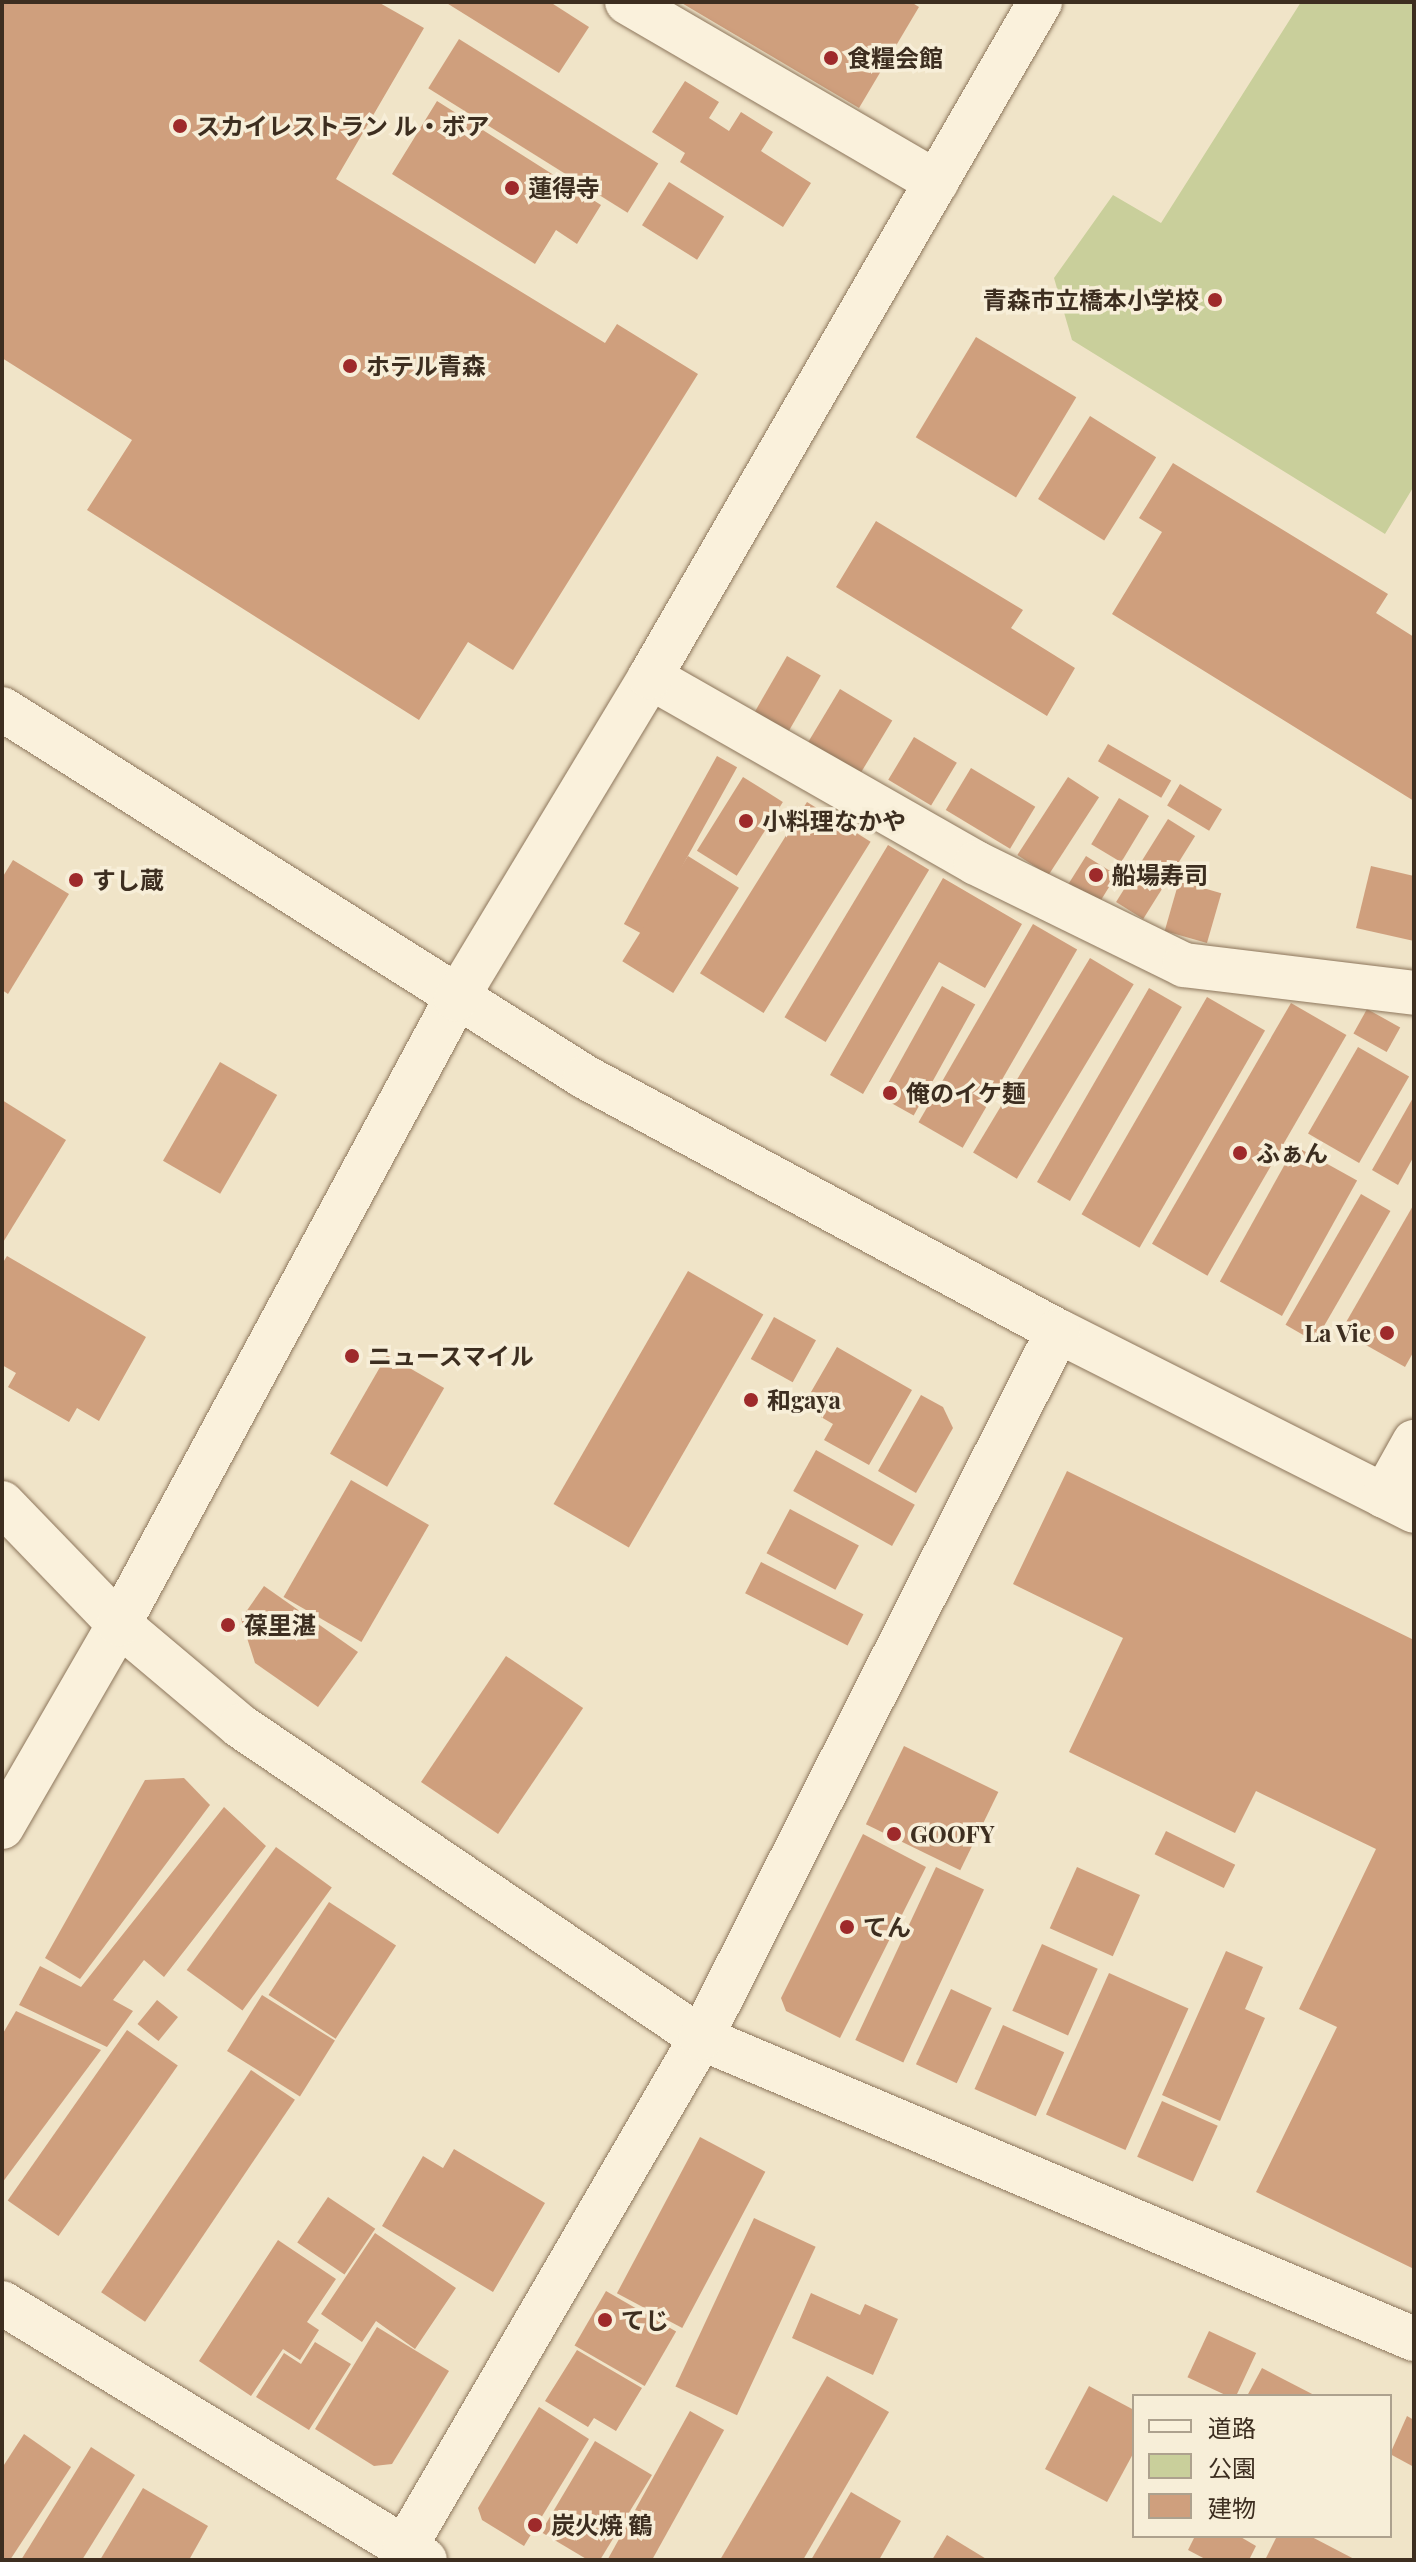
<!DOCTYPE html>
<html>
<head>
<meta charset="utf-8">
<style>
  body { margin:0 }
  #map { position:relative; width:1416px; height:2562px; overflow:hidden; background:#f0e4c8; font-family:"Playfair Display","Noto Sans JP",serif }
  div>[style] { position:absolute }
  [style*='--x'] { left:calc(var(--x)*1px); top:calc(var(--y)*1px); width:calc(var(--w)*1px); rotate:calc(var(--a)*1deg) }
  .green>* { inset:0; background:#c9cf9b }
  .building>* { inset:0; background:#cf9f7d; transform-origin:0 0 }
  .roads { filter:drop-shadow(0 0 2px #8d765c) drop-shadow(0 0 2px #8d765c) }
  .minor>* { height:44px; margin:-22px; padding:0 22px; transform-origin:22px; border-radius:22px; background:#faf1dc }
  .dots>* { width:22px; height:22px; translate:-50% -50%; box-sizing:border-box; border:4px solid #f7eed8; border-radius:50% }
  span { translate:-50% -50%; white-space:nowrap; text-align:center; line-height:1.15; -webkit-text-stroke:7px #f7eed8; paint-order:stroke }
  .poi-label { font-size:24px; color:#3d2e20; font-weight:700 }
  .left { translate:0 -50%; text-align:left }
  .right { translate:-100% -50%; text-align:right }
  .frame { position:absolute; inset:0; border:4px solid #3d2e20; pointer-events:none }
  .legend { position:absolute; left:1132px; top:2394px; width:260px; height:144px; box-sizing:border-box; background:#f7eed8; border:2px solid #ada18e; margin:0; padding:10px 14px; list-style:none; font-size:24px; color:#3d2e20 }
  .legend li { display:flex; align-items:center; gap:16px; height:40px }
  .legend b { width:40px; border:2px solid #ada18e }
</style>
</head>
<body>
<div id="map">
  <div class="green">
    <i style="clip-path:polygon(1301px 2px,1414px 2px,1414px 486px,1385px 534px,1072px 340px,1054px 278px,1113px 195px,1161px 223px)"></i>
  </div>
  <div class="building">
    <i style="clip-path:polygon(2px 2px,378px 2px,424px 28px,336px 179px,605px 343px,617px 324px,698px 374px,513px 670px,468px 642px,419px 720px,87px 510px,132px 440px,2px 358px)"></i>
    <i style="clip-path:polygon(445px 2px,550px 2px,589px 27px,559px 73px)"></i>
    <i style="clip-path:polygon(680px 2px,911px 2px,919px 7px,859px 108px)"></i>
    <i style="left:459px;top:39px;width:235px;height:58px;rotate:32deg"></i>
    <i style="clip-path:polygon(685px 81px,719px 102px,709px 118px,729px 131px,741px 112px,773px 132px,761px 151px,811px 183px,783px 227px,680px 162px,685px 153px,652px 132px)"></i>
    <i style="clip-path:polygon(437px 101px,601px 205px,577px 244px,556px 230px,535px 264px,392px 174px)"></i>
    <i style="left:669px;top:182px;width:65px;height:51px;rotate:32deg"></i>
    <i style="left:976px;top:337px;width:117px;height:117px;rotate:31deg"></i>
    <i style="left:1090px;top:416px;width:78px;height:98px;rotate:32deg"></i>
    <i style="clip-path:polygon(1173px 463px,1388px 594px,1376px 613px,1414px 637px,1414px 801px,1112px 614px,1162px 532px,1139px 518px)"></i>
    <i style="clip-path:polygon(876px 521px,1023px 610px,1011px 628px,1075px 668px,1047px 716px,836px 587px)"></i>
    <i style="left:787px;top:656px;width:39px;height:66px;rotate:30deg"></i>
    <i style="left:840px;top:689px;width:61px;height:62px;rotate:31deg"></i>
    <i style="left:914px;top:737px;width:50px;height:50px;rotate:31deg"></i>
    <i style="left:1108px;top:744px;width:73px;height:20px;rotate:30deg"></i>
    <i style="left:717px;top:756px;width:23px;height:192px;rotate:29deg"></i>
    <i style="left:971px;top:768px;width:75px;height:49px;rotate:31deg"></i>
    <i style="left:743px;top:777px;width:47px;height:87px;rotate:32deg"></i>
    <i style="left:1068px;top:777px;width:37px;height:93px;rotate:33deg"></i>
    <i style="left:1180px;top:784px;width:49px;height:25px;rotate:31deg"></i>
    <i style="left:1119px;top:798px;width:35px;height:54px;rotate:31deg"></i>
    <i style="left:807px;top:802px;width:75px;height:202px;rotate:32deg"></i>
    <i style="left:1168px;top:819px;width:32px;height:98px;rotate:32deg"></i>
    <i style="left:888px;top:845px;width:48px;height:201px;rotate:31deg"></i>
    <i style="left:688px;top:856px;width:60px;height:124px;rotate:32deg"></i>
    <i style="left:1086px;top:856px;width:36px;height:34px;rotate:32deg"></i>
    <i style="clip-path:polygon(13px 860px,69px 894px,8px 994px,2px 990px,2px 878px)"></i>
    <i style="clip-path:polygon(1371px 866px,1414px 876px,1414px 941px,1356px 928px)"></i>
    <i style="clip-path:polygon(943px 878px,1022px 924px,985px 988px,939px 962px,863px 1094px,830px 1075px)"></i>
    <i style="left:1179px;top:881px;width:44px;height:52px;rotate:16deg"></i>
    <i style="left:1033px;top:924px;width:51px;height:229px;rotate:30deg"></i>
    <i style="left:1090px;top:958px;width:51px;height:227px;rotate:31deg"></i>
    <i style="left:942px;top:986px;width:38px;height:127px;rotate:29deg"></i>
    <i style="left:1149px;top:988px;width:38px;height:224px;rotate:30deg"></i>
    <i style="left:1207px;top:997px;width:67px;height:251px;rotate:30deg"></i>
    <i style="left:1291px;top:1003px;width:64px;height:278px;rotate:30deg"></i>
    <i style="left:1367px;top:1009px;width:38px;height:28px;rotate:29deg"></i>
    <i style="left:1358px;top:1047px;width:59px;height:100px;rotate:30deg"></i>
    <i style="left:220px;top:1062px;width:66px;height:114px;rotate:30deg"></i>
    <i style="clip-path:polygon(1414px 1096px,1414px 1156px,1398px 1185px,1372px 1170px)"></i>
    <i style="clip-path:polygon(2px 1100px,66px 1140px,2px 1244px)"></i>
    <i style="left:1295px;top:1146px;width:71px;height:155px;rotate:29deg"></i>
    <i style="left:1361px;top:1194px;width:34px;height:151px;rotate:30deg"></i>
    <i style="clip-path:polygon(1414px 1204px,1414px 1351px,1405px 1367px,1341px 1331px)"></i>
    <i style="clip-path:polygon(7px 1256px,146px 1337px,99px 1421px,77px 1408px,69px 1422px,8px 1387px,16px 1373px,2px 1365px,2px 1264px)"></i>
    <i style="left:688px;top:1271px;width:87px;height:269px;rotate:30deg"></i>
    <i style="left:774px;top:1317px;width:48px;height:48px;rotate:29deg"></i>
    <i style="clip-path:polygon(837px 1347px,912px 1390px,869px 1465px,824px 1440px,833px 1424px,821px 1417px,829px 1404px,811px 1392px)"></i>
    <i style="left:387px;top:1355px;width:66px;height:114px;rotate:30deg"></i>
    <i style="clip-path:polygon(921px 1395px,943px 1407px,953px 1428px,916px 1493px,878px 1471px)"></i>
    <i style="left:816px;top:1450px;width:113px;height:47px;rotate:29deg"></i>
    <i style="clip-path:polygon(1067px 1471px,1414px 1640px,1414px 2269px,1256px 2192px,1337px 2027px,1299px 2009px,1376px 1849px,1256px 1791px,1235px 1833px,1069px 1752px,1123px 1638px,1013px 1584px)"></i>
    <i style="left:351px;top:1480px;width:90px;height:135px;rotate:30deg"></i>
    <i style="left:790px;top:1509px;width:78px;height:50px;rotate:28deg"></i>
    <i style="left:761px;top:1562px;width:115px;height:35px;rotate:27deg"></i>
    <i style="clip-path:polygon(264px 1586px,358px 1652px,318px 1707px,255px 1663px,241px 1619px)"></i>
    <i style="left:506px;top:1656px;width:93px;height:152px;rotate:34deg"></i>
    <i style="left:904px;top:1746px;width:105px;height:87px;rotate:26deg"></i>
    <i style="clip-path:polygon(184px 1778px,210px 1805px,80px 1979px,45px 1958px,145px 1780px)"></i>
    <i style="clip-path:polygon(224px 1807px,266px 1846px,164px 1977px,144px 1960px,113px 2000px,133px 2011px,107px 2047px,19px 2005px,40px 1966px,81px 1987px)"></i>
    <i style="left:1166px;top:1831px;width:77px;height:26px;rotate:26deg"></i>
    <i style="clip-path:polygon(863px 1834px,926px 1867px,840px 2038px,786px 2011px,781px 1998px)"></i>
    <i style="left:276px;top:1847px;width:69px;height:152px;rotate:36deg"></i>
    <i style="left:936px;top:1867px;width:53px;height:191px;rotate:25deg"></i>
    <i style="left:1077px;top:1867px;width:69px;height:67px;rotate:24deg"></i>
    <i style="left:329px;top:1902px;width:80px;height:111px;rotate:33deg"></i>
    <i style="left:1042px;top:1944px;width:61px;height:73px;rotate:24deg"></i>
    <i style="clip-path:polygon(1226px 1951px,1263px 1967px,1245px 2009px,1265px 2018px,1220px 2121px,1162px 2095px)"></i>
    <i style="left:1109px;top:1973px;width:87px;height:155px;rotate:24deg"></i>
    <i style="left:951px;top:1989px;width:45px;height:83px;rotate:25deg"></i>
    <i style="left:262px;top:1995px;width:86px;height:66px;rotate:32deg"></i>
    <i style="left:157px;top:2000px;width:27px;height:31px;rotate:39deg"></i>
    <i style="clip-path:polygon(16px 2011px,101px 2050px,2px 2183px,2px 2035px)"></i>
    <i style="left:1003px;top:2025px;width:67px;height:70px;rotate:24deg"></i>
    <i style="left:127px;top:2030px;width:62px;height:208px;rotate:35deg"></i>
    <i style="left:251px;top:2070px;width:53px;height:268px;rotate:34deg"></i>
    <i style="left:1162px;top:2101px;width:61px;height:61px;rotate:24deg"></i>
    <i style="left:700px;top:2137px;width:74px;height:177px;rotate:28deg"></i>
    <i style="clip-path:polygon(454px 2149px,545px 2203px,493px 2292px,382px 2226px,423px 2156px,443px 2168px)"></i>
    <i style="left:328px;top:2197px;width:57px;height:55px;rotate:34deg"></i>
    <i style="left:754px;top:2218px;width:68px;height:186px;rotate:25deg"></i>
    <i style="clip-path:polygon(375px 2233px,456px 2288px,415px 2349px,376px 2321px,362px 2342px,321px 2314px)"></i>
    <i style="clip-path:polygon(278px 2240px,336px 2279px,307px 2322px,319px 2330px,300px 2360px,283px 2349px,251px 2396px,199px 2361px)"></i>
    <i style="left:606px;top:2291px;width:81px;height:63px;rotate:30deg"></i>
    <i style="clip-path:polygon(811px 2293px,860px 2315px,865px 2304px,898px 2319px,873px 2375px,792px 2338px)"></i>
    <i style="clip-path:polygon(377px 2327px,449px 2371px,392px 2464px,374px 2466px,315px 2429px)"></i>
    <i style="left:1209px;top:2331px;width:52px;height:51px;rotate:25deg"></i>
    <i style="clip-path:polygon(315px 2342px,351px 2364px,309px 2430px,256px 2397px,284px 2353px,301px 2364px)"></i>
    <i style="clip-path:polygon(577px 2350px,642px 2388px,616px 2431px,594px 2418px,588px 2427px,545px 2401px)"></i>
    <i style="clip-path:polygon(1262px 2368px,1316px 2396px,1247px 2396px)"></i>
    <i style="clip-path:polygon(827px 2376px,889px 2412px,803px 2560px,720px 2560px)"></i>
    <i style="clip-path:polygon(1089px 2386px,1134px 2410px,1134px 2452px,1107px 2502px,1045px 2469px)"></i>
    <i style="clip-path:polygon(539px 2407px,589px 2439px,524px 2546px,482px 2520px,478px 2508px)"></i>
    <i style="left:690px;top:2411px;width:39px;height:171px;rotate:29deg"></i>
    <i style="clip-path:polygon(1407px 2416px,1414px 2420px,1414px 2467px,1390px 2454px)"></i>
    <i style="clip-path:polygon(24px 2434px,71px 2467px,10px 2560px,2px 2560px,2px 2468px)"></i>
    <i style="clip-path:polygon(595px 2441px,652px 2475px,600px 2560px,588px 2560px,541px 2532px)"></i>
    <i style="clip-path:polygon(91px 2447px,135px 2475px,82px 2560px,21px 2560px)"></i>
    <i style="clip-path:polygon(143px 2488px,208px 2526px,189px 2560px,100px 2560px)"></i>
    <i style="clip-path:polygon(851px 2492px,901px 2521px,879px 2560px,811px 2560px)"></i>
    <i style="clip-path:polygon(947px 2535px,988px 2560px,932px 2560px)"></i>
    <i style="clip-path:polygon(1195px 2536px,1239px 2536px,1256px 2546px,1249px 2560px,1207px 2560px,1188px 2550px)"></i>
    <i style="clip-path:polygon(1277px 2536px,1310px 2536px,1356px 2560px,1265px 2560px)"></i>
  </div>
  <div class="roads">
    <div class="minor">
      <i style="--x:627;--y:2;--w:358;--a:30.2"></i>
      <i style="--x:650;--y:677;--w:375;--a:29.7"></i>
      <i style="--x:976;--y:863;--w:232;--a:26.1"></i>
      <i style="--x:1184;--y:965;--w:232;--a:6.9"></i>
      <i style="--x:2;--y:709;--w:689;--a:32.26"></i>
      <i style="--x:585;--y:1077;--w:537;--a:28.24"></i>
      <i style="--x:1058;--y:1331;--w:399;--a:26.8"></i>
      <i style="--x:1384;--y:1496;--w:62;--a:-60.9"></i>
      <i style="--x:2;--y:1503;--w:168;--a:46"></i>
      <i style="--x:119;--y:1624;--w:158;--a:40.1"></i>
      <i style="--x:240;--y:1726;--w:557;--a:34.09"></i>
      <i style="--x:701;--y:2038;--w:774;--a:22.89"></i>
      <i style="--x:2;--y:1827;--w:234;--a:-60"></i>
      <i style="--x:119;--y:1624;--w:710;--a:-61.67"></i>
      <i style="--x:456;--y:999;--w:376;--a:-58.9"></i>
      <i style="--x:650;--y:677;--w:780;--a:-59.98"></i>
      <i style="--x:2;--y:2303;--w:495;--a:31.3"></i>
      <i style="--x:405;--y:2547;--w:589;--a:-59.82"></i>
      <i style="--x:701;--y:2038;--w:792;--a:-63.21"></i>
    </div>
  </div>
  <div class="dots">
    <i style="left:831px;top:58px;background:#9e2a2b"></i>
    <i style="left:180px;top:126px;background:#9e2a2b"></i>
    <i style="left:512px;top:188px;background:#9e2a2b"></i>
    <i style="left:1215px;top:300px;background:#9e2a2b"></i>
    <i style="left:350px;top:366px;background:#9e2a2b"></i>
    <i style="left:746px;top:821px;background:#9e2a2b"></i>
    <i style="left:1096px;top:875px;background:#9e2a2b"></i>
    <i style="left:76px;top:880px;background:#9e2a2b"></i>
    <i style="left:890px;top:1093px;background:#9e2a2b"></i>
    <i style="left:1240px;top:1153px;background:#9e2a2b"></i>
    <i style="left:1387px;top:1333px;background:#9e2a2b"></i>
    <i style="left:352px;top:1356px;background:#9e2a2b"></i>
    <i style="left:751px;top:1400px;background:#9e2a2b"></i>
    <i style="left:228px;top:1625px;background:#9e2a2b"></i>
    <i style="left:894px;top:1834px;background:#9e2a2b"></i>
    <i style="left:847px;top:1927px;background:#9e2a2b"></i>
    <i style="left:605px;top:2320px;background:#9e2a2b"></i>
    <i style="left:535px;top:2525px;background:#9e2a2b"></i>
  </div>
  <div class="poi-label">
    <span class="left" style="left:847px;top:58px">食糧会館</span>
    <span class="left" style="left:196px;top:126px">スカイレストラン ル・ボア</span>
    <span class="left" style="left:528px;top:188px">蓮得寺</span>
    <span class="right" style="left:1199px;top:300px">青森市立橋本小学校</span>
    <span class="left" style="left:366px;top:366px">ホテル青森</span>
    <span class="left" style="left:762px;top:821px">小料理なかや</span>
    <span class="left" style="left:1112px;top:875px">船場寿司</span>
    <span class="left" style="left:92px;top:880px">すし蔵</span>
    <span class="left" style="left:906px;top:1093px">俺のイケ麺</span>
    <span class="left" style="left:1256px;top:1153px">ふぁん</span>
    <span class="right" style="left:1371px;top:1333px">La Vie</span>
    <span class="left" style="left:368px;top:1356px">ニュースマイル</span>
    <span class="left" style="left:767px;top:1400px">和gaya</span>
    <span class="left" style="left:244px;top:1625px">葆里湛</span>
    <span class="left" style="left:910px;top:1834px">GOOFY</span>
    <span class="left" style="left:863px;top:1927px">てん</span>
    <span class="left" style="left:621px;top:2320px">てじ</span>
    <span class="left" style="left:551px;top:2525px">炭火焼 鶴</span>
  </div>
  <div class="frame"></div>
  <ul class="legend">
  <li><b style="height:10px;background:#faf1dc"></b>道路</li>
  <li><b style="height:22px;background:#c9cf9b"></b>公園</li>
  <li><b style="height:22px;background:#cf9f7d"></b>建物</li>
  </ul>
</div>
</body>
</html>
